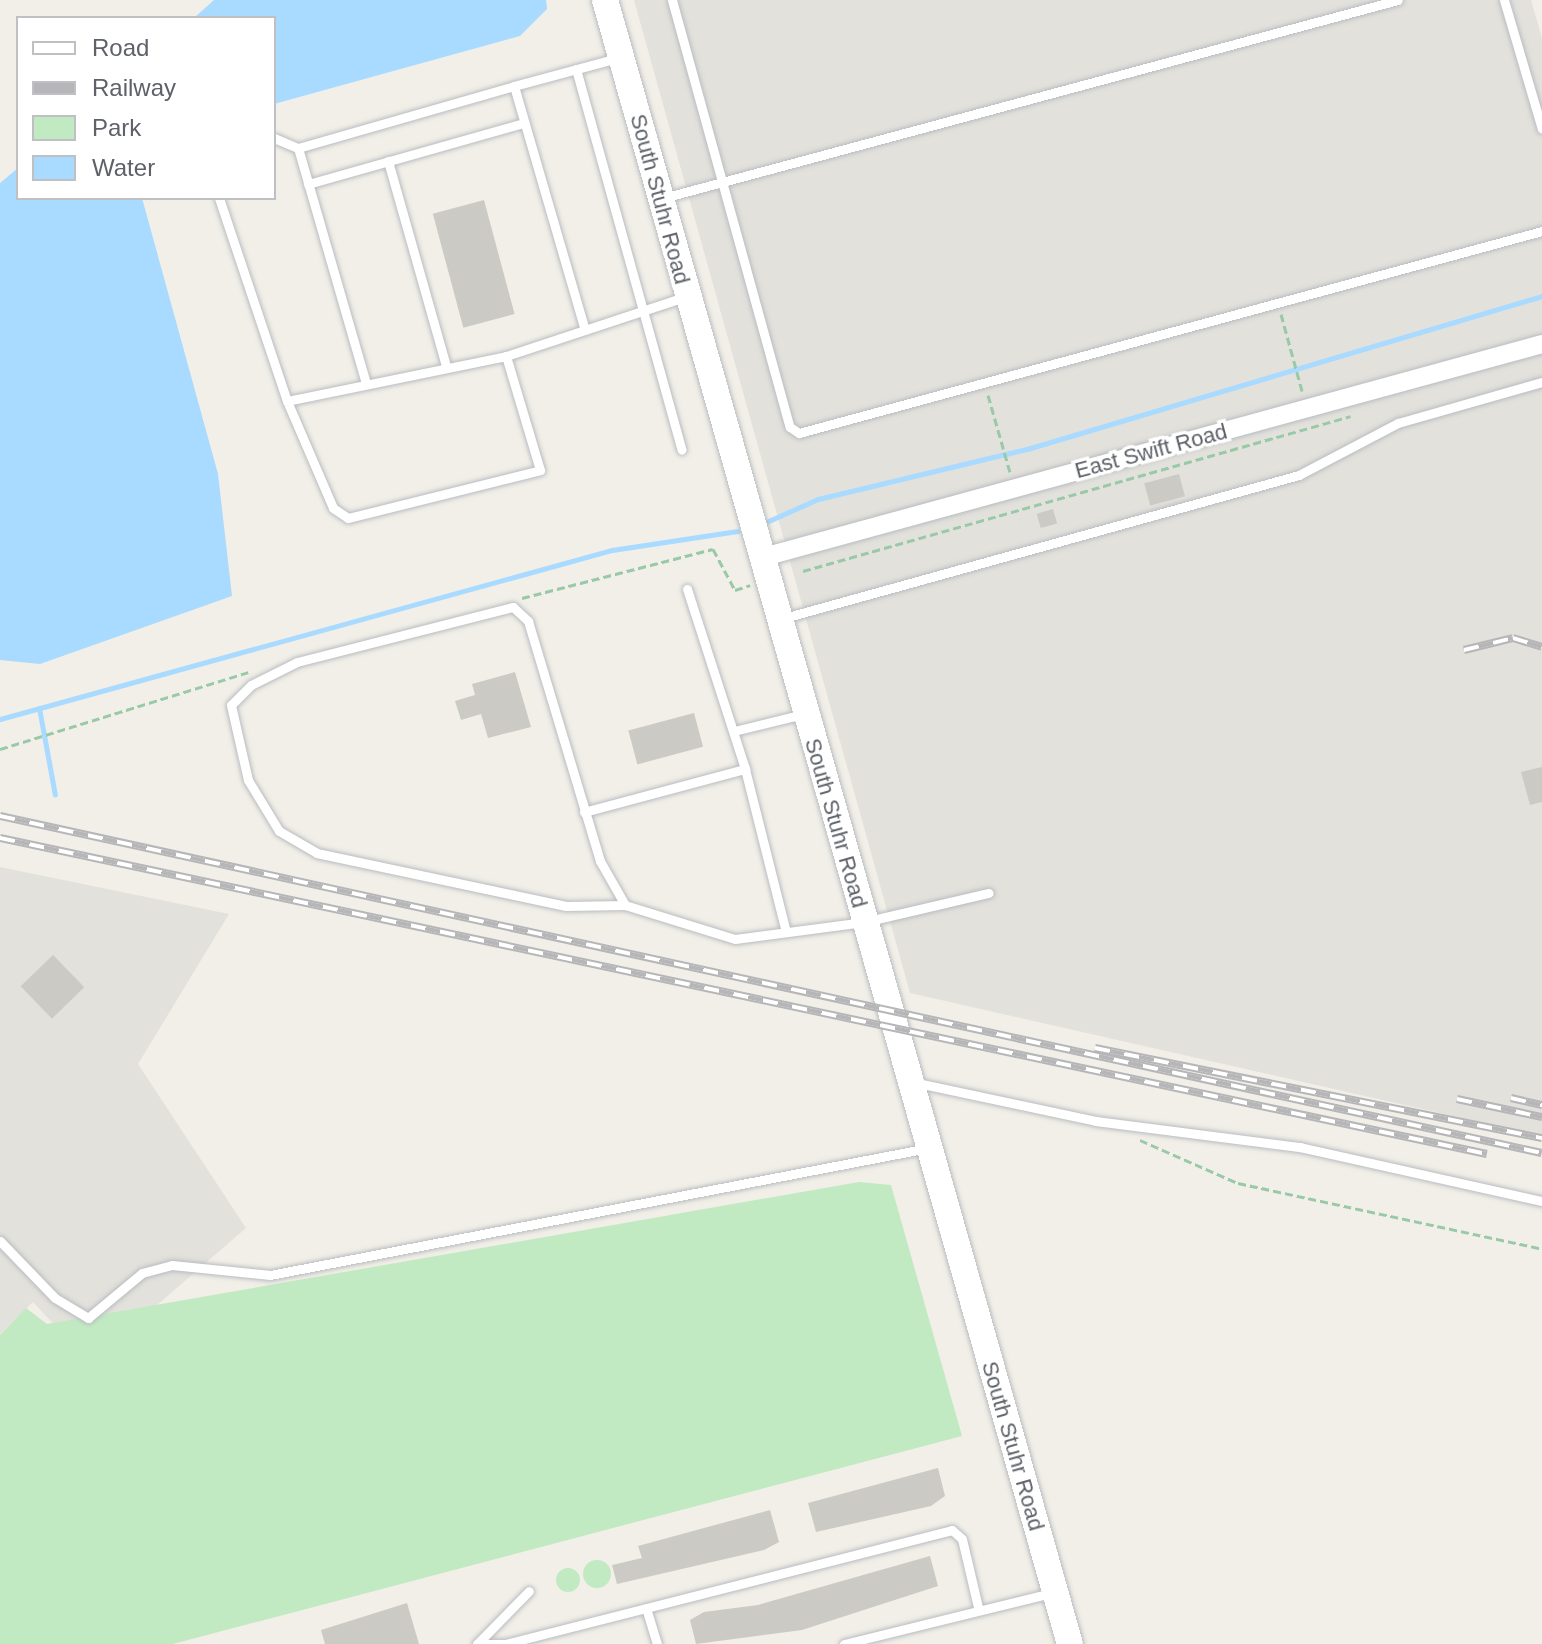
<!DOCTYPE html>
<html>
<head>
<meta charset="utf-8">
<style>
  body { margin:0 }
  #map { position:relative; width:1542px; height:1644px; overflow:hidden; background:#f1efe7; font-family:Helvetica,sans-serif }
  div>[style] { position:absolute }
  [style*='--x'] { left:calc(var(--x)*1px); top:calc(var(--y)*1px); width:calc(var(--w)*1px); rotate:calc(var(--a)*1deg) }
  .industrial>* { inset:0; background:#e2e1db }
  .green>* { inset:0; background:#c2eac2 }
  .round { border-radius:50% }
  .water>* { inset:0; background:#a9daff }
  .stream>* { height:5px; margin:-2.5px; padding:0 2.5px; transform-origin:2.5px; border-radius:2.5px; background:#a9daff }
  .building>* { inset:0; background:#cccac4; transform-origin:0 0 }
  .path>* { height:3px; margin-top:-1.5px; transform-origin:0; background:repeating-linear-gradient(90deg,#99c9a7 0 8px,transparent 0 12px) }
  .roads { filter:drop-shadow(0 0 2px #b9bcc1) drop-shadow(0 0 2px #b9bcc1) }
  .service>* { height:9px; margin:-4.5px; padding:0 4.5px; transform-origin:4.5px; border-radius:4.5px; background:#fff }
  .minor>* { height:18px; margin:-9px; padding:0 9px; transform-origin:9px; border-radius:9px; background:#fff }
  .secondary>* { height:26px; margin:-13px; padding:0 13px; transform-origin:13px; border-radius:13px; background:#fff }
  .rail>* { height:8px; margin-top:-4px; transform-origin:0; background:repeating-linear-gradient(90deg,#fff 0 15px,#b6b6b8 0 30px); box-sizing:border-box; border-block:2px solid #b6b6b8 }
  span { translate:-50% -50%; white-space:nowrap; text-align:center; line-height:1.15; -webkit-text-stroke:7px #fff; paint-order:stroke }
  .street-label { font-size:22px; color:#5e6268 }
  .legend { position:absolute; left:16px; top:16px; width:260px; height:184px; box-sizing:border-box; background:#fff; border:2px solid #bfc0c3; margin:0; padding:10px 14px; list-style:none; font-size:24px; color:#5e6268 }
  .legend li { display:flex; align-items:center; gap:16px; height:40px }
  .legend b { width:40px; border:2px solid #bfc0c3 }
</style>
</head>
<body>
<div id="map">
  <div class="industrial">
    <i style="clip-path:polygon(634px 0,1531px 0,1542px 38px,1542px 1136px,910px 993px)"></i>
    <i style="clip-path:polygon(0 867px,229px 914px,138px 1064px,246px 1228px,90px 1363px,33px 1302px,0 1334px)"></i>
  </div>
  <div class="green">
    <i style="clip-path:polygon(859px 1182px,891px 1185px,962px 1436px,173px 1644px,0 1644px,0 1335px,26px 1308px,47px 1324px)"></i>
    <i class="round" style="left:583px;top:1560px;width:28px;height:28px"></i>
    <i class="round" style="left:556px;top:1568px;width:24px;height:24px"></i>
  </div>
  <div class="water">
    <i style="clip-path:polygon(214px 0,546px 0,547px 9px,520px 36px,274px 104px,274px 18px,194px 18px)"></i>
    <i style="clip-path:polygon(18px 168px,18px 198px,142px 198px,218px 474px,232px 596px,40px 664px,0 660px,0 183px)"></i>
  </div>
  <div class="stream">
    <i style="--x:764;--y:523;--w:59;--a:-24"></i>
    <i style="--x:818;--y:499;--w:215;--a:-13.5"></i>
    <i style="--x:1027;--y:449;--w:537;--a:-16.55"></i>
    <i style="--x:39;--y:708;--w:88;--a:79.6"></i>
    <i style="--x:0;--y:719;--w:635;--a:-15.44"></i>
    <i style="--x:612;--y:550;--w:127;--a:-8.6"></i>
  </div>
  <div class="building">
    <i style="left:484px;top:200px;width:118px;height:53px;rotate:75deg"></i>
    <i style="left:1179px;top:474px;width:23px;height:36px;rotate:75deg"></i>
    <i style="left:1053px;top:509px;width:15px;height:17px;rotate:74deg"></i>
    <i style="clip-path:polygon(515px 672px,531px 727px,488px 738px,481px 714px,461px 720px,455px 701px,475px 695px,472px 684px)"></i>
    <i style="left:694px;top:713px;width:35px;height:68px;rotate:75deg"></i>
    <i style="clip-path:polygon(1542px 767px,1542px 802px,1530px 805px,1521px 772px)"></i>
    <i style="left:53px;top:955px;width:45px;height:45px;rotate:46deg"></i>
    <i style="clip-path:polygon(938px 1468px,945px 1496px,931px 1506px,816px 1532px,808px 1503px)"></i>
    <i style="clip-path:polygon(770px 1510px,779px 1542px,764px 1550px,617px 1584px,612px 1565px,642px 1558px,638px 1546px)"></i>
    <i style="clip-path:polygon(930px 1556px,938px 1586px,802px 1630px,696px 1644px,690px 1620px,704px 1612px,758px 1605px)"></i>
    <i style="clip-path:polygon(407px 1603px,419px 1644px,325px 1644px,321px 1630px)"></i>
  </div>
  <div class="path">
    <i style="--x:1281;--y:314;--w:80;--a:74.7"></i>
    <i style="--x:988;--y:395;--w:80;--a:74.1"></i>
    <i style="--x:803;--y:571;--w:569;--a:-15.79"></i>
    <i style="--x:522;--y:598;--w:197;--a:-14.4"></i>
    <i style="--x:713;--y:549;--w:47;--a:61.8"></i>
    <i style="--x:735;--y:590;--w:16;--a:-18"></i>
    <i style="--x:0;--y:749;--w:260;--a:-17.2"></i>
    <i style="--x:1140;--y:1140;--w:107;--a:23.7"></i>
    <i style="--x:1238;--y:1183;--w:311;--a:12.2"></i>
  </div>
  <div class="roads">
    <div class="service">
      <i style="--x:672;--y:0;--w:443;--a:74.6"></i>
      <i style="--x:790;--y:427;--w:11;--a:34"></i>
      <i style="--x:799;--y:433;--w:770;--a:-15.21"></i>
      <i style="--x:1504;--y:0;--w:134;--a:73.6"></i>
      <i style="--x:576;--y:69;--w:395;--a:74.5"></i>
      <i style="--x:274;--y:138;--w:26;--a:23"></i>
      <i style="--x:388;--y:161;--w:210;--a:74.2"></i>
      <i style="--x:308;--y:184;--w:224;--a:-15.8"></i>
      <i style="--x:219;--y:198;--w:214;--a:71.5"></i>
      <i style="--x:287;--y:401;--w:116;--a:66.7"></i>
      <i style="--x:333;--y:508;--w:18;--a:34"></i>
      <i style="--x:348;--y:518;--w:198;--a:-14"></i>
      <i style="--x:540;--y:470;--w:119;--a:-106.6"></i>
      <i style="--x:663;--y:198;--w:761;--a:-15.08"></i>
      <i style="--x:584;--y:327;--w:251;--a:-106.2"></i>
      <i style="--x:514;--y:86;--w:108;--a:-15.1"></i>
      <i style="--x:365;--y:380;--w:241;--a:-106.1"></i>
      <i style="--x:298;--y:148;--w:225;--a:-16"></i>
      <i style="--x:287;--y:401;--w:224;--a:-11.6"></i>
      <i style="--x:506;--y:356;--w:191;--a:-18.3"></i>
      <i style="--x:687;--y:589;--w:189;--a:72.1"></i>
      <i style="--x:745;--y:769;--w:168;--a:75.9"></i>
      <i style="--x:784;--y:618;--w:534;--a:-15.52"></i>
      <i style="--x:1299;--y:475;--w:112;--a:-27.7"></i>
      <i style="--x:1398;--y:423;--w:150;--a:-15.9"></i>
      <i style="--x:734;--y:731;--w:72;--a:-13.7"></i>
      <i style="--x:584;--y:812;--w:167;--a:-15"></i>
      <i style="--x:625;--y:905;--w:59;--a:179"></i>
      <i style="--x:566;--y:906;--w:255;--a:-168"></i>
      <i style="--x:317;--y:853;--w:44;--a:-149.9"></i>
      <i style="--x:279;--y:831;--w:60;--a:-121.3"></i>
      <i style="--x:248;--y:780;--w:77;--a:-102.8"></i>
      <i style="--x:231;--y:705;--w:28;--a:-45"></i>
      <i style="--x:251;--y:685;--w:51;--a:-26.6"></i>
      <i style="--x:297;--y:662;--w:223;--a:-14.3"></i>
      <i style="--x:513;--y:607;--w:21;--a:43"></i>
      <i style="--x:528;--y:621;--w:251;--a:73.3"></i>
      <i style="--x:600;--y:861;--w:51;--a:60.4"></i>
      <i style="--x:625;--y:905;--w:115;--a:17.2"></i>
      <i style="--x:735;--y:939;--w:130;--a:-7.5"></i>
      <i style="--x:864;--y:922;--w:128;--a:-13.1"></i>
      <i style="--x:913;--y:1082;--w:187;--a:12"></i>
      <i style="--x:1096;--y:1121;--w:206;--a:7.3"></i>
      <i style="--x:1300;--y:1147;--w:248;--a:12.6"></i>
      <i style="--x:0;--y:1241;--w:79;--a:46"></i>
      <i style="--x:55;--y:1298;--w:39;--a:31"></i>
      <i style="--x:88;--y:1318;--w:70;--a:-39.8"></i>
      <i style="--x:142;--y:1273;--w:31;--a:-15"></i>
      <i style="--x:172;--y:1265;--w:99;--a:5.8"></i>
      <i style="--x:270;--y:1275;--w:670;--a:-10.92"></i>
      <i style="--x:646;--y:1608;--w:38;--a:73"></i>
      <i style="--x:477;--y:1644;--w:28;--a:0"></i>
      <i style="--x:505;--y:1644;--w:461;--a:-14.3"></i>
      <i style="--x:952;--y:1530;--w:13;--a:42"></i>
      <i style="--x:962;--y:1539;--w:70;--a:76.8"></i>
      <i style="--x:477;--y:1644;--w:74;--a:-45.5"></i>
      <i style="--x:844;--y:1644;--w:214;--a:-13.8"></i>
    </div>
    <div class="minor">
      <i style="--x:760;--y:558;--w:811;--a:-15.3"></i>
    </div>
    <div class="secondary">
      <i style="--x:605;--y:0;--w:1708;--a:74.21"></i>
    </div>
  </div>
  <div class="rail">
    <i style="--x:1464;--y:650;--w:50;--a:-13.8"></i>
    <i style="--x:1513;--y:638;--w:30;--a:17"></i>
    <i style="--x:0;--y:816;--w:1578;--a:12.33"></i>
    <i style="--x:0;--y:838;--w:1520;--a:12"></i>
    <i style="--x:1095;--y:1048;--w:456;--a:11.4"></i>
    <i style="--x:1511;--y:1098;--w:32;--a:13"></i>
    <i style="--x:1457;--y:1099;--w:87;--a:12"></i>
  </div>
  <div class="street-label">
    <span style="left:660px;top:199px;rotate:75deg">South Stuhr Road</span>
    <span style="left:1151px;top:451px;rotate:-15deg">East Swift Road</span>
    <span style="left:836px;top:823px;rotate:74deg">South Stuhr Road</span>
    <span style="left:1013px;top:1446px;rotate:74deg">South Stuhr Road</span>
  </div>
  <ul class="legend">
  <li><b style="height:10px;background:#fff"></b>Road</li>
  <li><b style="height:10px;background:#b6b6b8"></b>Railway</li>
  <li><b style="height:22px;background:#c2eac2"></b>Park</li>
  <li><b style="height:22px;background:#a9daff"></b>Water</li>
  </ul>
</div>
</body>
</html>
